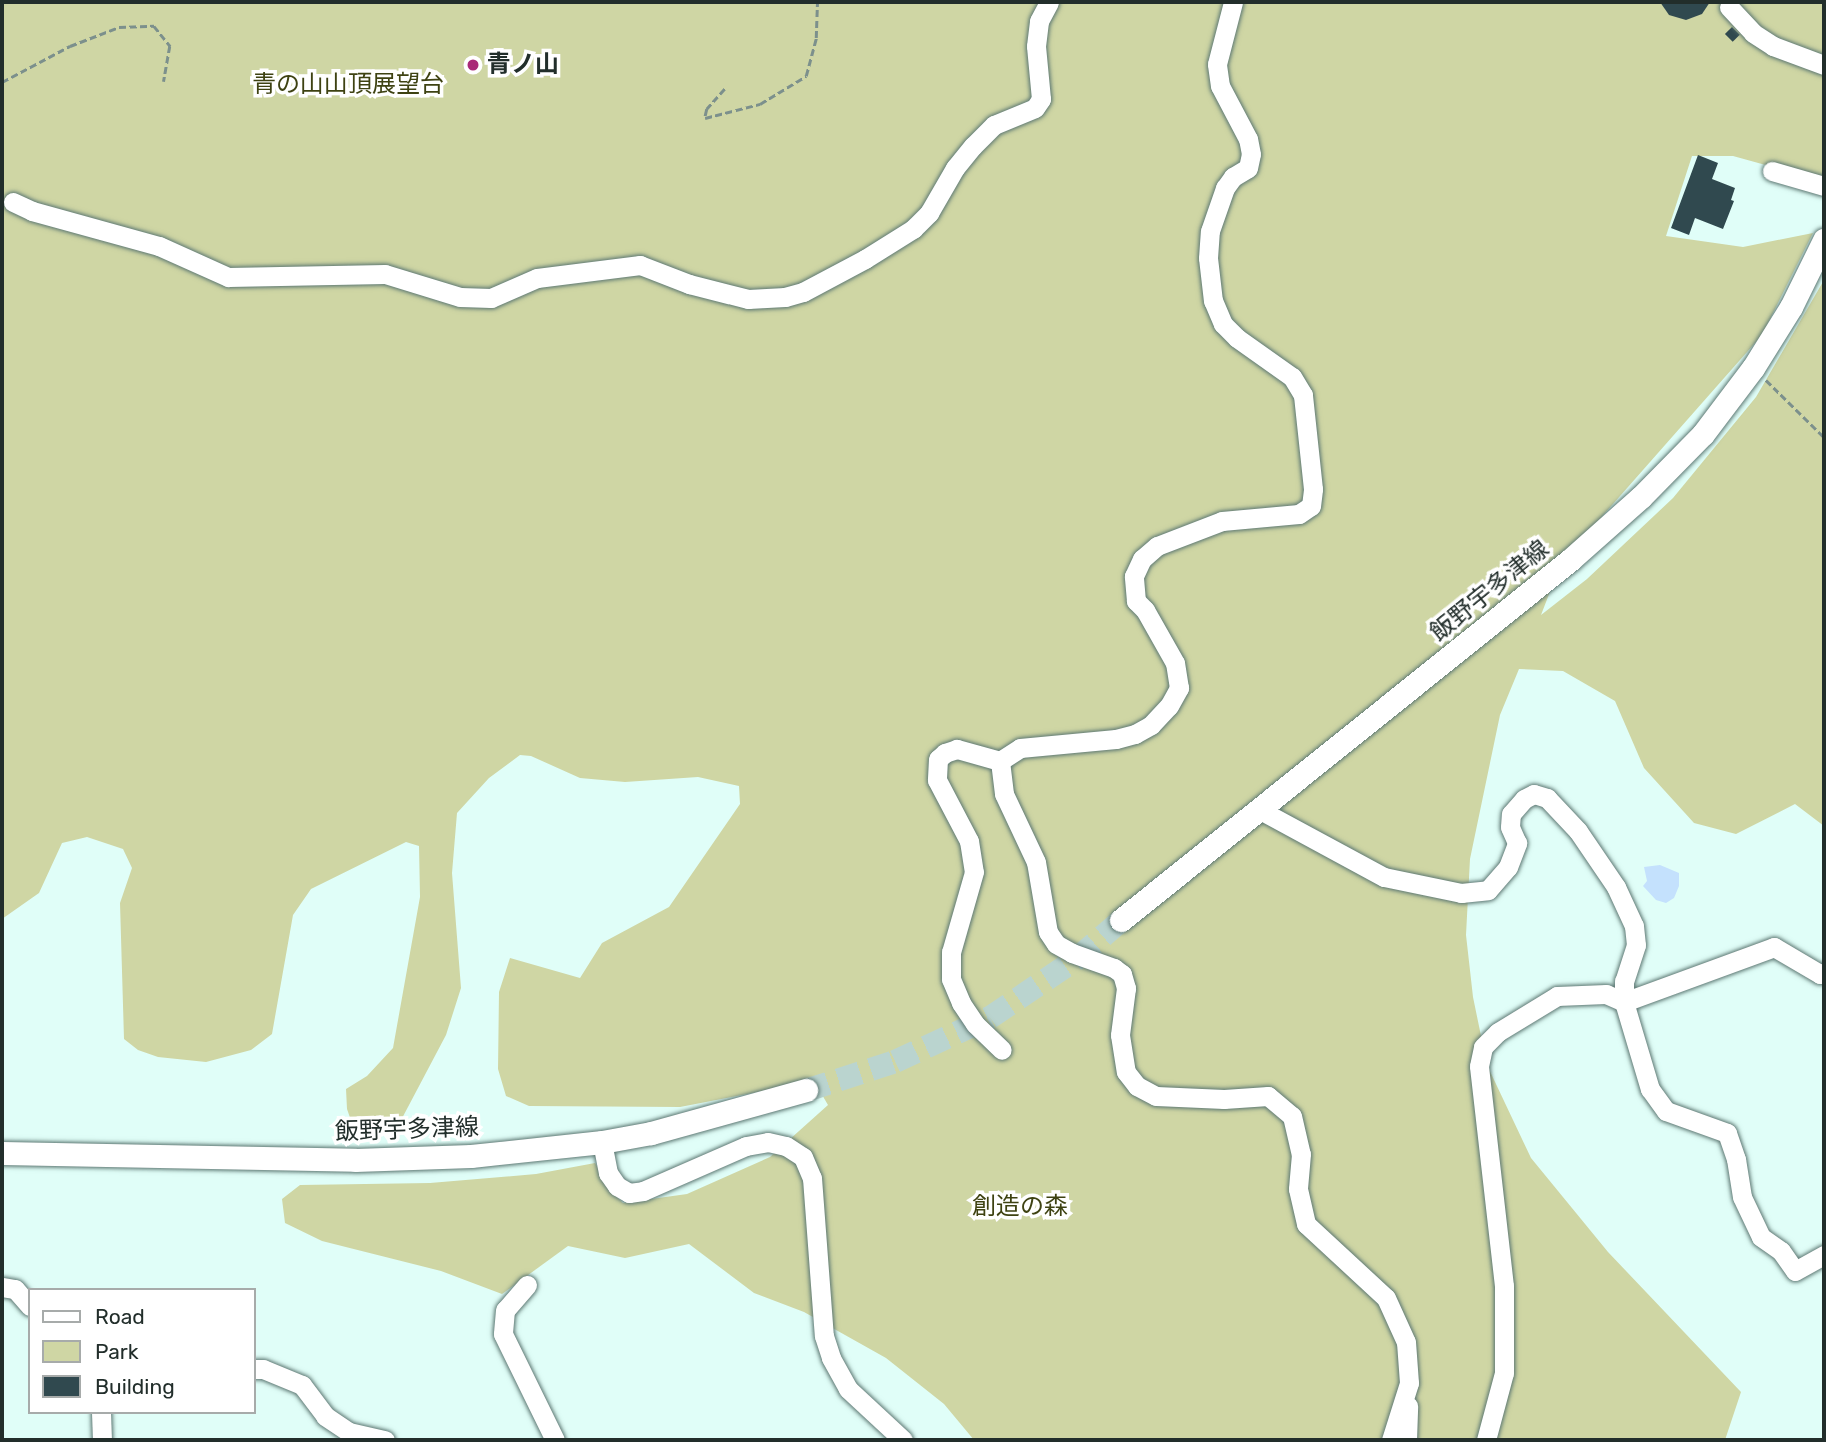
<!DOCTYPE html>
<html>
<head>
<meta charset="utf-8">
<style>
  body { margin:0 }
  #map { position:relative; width:1826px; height:1442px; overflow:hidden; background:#e0fef8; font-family:Rubik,"Noto Sans JP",sans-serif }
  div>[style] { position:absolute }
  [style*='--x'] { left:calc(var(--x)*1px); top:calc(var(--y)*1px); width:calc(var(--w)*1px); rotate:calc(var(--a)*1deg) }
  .green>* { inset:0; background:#cfd6a4 }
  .water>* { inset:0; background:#c4e1fd }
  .building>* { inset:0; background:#30494f; transform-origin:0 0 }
  .major-tunnel>* { height:23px; margin-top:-11.5px; transform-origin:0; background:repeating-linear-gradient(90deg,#bad4cf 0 23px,transparent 0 34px) }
  .path>* { height:2.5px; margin-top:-1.25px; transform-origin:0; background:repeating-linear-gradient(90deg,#7c908c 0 7px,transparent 0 10.5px) }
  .roads { filter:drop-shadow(0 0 2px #5d7873) drop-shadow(0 0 2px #5d7873) }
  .minor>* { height:19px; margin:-9.5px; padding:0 9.5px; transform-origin:9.5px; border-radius:9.5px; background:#fff }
  .major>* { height:23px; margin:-11.5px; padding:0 11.5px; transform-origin:11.5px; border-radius:11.5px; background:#fff }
  .dots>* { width:19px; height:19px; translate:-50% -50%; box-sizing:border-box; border:4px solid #fff; border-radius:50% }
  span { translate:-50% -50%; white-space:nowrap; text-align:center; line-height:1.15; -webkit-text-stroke:7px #fff; paint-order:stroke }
  .poi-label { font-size:24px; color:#222e2b; font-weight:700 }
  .left { translate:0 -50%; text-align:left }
  .park-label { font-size:24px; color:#3e4212 }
  .street-label { font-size:24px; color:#222e2b }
  .frame { position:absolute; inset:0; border:4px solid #222e2b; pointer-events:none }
  .legend { position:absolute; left:28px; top:1288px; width:228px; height:126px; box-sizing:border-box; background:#fff; border:2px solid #a7abaa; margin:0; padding:9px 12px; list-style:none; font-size:21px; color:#222e2b }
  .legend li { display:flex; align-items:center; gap:14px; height:35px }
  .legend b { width:35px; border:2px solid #a7abaa }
</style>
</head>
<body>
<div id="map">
  <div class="green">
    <i style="clip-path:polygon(2px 2px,1824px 2px,1824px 181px,1733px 156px,1692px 156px,1666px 236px,1743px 247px,1813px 233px,1762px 335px,1561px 563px,1541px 615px,1587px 579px,1673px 498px,1756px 397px,1824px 280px,1824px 826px,1795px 804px,1736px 834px,1694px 823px,1644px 768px,1615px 701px,1563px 671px,1519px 669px,1500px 715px,1470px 859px,1466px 935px,1473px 997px,1487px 1065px,1531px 1158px,1608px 1252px,1741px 1392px,1725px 1440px,974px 1440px,944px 1404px,886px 1358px,804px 1312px,754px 1293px,689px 1244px,625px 1258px,568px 1246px,502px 1294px,441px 1271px,322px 1241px,285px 1223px,282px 1199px,300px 1185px,430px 1183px,536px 1174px,595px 1163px,612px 1192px,623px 1203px,687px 1194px,770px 1157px,828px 1105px,814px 1081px,680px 1107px,529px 1106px,506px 1096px,498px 1069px,499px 992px,510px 958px,580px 978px,602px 943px,669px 907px,740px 804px,739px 786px,698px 777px,625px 782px,580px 778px,531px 756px,520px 755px,489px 778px,457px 813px,452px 873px,461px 988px,446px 1035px,399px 1124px,374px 1135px,356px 1135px,347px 1109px,346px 1089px,367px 1076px,393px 1048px,420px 897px,419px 846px,406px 842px,311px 889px,293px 915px,272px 1034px,251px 1050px,206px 1062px,158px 1057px,138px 1050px,124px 1039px,120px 903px,132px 868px,123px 849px,87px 837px,62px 843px,39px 893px,2px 919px)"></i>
  </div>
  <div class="water">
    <i style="clip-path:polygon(1660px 865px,1679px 873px,1679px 886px,1674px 898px,1666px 903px,1656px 900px,1643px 886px,1647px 881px,1644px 867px)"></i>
  </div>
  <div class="building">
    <i style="clip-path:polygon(1660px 2px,1710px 2px,1702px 14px,1686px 20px,1669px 15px)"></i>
    <i style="left:1732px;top:27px;width:11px;height:10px;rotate:45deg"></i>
    <i style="clip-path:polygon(1698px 155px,1718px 163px,1712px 179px,1735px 188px,1731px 200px,1734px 201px,1723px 229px,1695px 218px,1689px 235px,1671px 228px)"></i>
  </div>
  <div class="major-tunnel">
    <i style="--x:806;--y:1090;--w:94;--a:-18"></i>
    <i style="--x:895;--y:1061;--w:105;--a:-24.9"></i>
    <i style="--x:990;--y:1017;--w:105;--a:-34.1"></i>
    <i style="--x:1077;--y:958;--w:58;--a:-40.8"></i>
  </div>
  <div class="path">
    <i style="--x:2;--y:82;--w:77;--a:-27.9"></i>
    <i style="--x:70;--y:46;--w:53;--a:-21.2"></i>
    <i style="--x:119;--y:27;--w:35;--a:-2"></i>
    <i style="--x:154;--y:26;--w:26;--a:51"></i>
    <i style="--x:170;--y:46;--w:36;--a:100"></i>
    <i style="--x:725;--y:89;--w:27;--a:132"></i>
    <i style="--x:707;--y:109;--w:9;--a:103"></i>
    <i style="--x:705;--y:118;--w:57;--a:-14.3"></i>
    <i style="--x:760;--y:104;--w:54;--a:-31.3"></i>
    <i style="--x:806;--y:76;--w:39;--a:-75"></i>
    <i style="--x:816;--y:38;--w:36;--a:-88"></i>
    <i style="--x:1766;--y:380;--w:81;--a:44.5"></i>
  </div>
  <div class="roads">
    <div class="minor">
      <i style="--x:1729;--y:7;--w:35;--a:47"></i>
      <i style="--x:1753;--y:33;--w:24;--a:33"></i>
      <i style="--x:1773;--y:46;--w:54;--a:20.4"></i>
      <i style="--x:1772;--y:171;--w:54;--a:16.1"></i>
      <i style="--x:13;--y:202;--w:21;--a:25"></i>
      <i style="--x:32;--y:211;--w:132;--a:15.4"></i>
      <i style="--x:159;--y:246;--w:76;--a:24.2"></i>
      <i style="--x:228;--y:277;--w:157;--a:-1.1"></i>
      <i style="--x:385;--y:274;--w:78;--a:17"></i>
      <i style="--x:460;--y:297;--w:31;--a:2"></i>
      <i style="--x:491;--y:298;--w:50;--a:-23.5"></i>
      <i style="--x:537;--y:278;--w:104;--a:-7.2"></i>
      <i style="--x:640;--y:265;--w:53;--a:21.2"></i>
      <i style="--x:689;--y:284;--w:61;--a:14.3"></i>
      <i style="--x:748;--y:299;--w:37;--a:-3"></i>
      <i style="--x:785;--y:297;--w:19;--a:-16"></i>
      <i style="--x:803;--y:292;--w:70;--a:-28"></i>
      <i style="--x:865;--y:259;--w:57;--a:-32"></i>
      <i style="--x:913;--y:229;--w:23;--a:-45"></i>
      <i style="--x:929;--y:213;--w:52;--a:-60"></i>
      <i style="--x:955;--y:168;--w:28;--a:-51"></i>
      <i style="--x:973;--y:146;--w:30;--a:-45"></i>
      <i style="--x:994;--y:125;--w:44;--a:-22.5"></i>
      <i style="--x:1035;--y:108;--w:11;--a:-56"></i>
      <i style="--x:1041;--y:99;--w:53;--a:-95.4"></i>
      <i style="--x:1036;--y:46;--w:25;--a:-83"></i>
      <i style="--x:1039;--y:21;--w:21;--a:-62"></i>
      <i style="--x:1000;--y:761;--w:24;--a:-33"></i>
      <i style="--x:1020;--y:748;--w:96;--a:-5.4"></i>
      <i style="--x:1116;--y:739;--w:20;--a:-15"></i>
      <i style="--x:1135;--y:734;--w:18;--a:-29"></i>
      <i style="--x:1151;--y:725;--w:26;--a:-47"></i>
      <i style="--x:1169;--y:706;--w:21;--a:-61"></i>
      <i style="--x:1179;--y:688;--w:25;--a:-99"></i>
      <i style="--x:1175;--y:663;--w:61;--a:-119.5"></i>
      <i style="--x:1145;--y:610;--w:13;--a:-135"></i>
      <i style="--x:1136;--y:601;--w:25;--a:-95"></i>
      <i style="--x:1134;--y:576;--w:19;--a:-65"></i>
      <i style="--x:1142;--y:559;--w:20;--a:-41"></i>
      <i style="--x:1157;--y:546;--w:70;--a:-21"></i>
      <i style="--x:1222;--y:521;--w:77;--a:-5.2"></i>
      <i style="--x:1299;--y:514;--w:14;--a:-34"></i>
      <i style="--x:1311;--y:506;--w:17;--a:-83"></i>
      <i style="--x:1313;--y:489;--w:95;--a:-96.1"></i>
      <i style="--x:1303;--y:395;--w:21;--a:-121"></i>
      <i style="--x:1292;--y:377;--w:67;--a:-144.7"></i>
      <i style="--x:1237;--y:338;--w:20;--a:-135"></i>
      <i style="--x:1223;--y:324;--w:25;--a:-113"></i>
      <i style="--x:1213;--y:301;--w:43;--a:-96.6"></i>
      <i style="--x:1208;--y:258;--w:27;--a:-86"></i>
      <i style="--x:1210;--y:231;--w:46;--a:-70.8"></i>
      <i style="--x:1225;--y:188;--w:14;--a:-54"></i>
      <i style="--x:1233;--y:177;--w:17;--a:-31"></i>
      <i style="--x:1248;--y:168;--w:14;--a:-78"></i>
      <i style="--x:1251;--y:154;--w:15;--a:-101"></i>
      <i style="--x:1248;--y:139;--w:60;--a:-117.8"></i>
      <i style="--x:1220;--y:86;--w:22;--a:-98"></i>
      <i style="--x:1217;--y:64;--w:64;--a:-75.5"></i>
      <i style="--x:1000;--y:761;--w:33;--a:83"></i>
      <i style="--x:1004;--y:794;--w:75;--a:64.8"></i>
      <i style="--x:1036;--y:862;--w:71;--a:80.3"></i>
      <i style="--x:1048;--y:932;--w:14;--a:56"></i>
      <i style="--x:1056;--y:944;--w:18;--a:29"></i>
      <i style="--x:1072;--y:953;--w:45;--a:19.7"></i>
      <i style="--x:1114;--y:968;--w:10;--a:37"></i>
      <i style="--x:1122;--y:974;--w:15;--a:74"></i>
      <i style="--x:1126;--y:988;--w:47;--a:97.3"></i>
      <i style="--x:1120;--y:1035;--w:37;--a:81"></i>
      <i style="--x:1126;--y:1072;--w:18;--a:52"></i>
      <i style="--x:1137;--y:1086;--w:21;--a:28"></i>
      <i style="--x:1156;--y:1096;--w:68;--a:2.5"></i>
      <i style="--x:1224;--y:1099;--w:44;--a:-3.9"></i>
      <i style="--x:1268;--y:1096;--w:31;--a:40"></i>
      <i style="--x:1292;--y:1116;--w:39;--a:77"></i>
      <i style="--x:1301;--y:1154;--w:35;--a:95"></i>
      <i style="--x:1298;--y:1189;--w:36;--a:77"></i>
      <i style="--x:1306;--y:1224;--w:109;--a:42.8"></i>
      <i style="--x:1386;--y:1298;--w:48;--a:65.6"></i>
      <i style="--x:1406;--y:1342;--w:41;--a:85.8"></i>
      <i style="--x:1409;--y:1383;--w:60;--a:107.5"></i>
      <i style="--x:1000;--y:761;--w:45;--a:-164.4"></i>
      <i style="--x:957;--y:749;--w:13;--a:162"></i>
      <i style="--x:945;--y:753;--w:9;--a:139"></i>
      <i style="--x:938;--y:759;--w:21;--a:93"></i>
      <i style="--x:937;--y:780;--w:69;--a:62.3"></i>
      <i style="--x:969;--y:841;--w:31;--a:81"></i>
      <i style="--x:974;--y:872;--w:83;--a:106"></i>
      <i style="--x:951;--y:952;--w:27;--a:90"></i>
      <i style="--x:951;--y:979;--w:26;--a:67"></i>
      <i style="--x:961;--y:1003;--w:25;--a:56"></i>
      <i style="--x:975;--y:1024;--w:37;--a:44"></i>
      <i style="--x:1260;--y:810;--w:141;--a:28.4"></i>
      <i style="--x:1384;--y:877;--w:79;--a:11.7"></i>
      <i style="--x:1461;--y:893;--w:27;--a:-6"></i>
      <i style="--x:1488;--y:890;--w:30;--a:-49"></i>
      <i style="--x:1508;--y:867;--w:26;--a:-69"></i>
      <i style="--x:1517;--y:843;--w:17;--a:-114"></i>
      <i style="--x:1510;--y:827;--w:13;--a:-86"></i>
      <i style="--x:1511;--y:814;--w:20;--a:-49"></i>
      <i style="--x:1524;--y:799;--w:11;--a:-27"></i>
      <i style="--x:1534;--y:794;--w:14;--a:17"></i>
      <i style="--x:1547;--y:798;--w:45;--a:46.8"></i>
      <i style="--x:1578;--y:831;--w:68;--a:55.8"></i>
      <i style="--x:1616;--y:887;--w:43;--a:65.2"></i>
      <i style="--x:1634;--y:926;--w:19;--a:84"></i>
      <i style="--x:1636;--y:945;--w:38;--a:108"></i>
      <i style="--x:1624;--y:981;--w:21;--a:90"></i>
      <i style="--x:1624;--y:1002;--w:91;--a:73.4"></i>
      <i style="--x:1650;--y:1089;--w:27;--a:54"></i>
      <i style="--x:1666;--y:1111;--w:65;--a:19.8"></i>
      <i style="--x:1727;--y:1133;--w:28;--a:71"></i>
      <i style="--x:1736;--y:1159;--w:38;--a:81"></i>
      <i style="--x:1742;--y:1197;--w:44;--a:64.6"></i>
      <i style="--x:1761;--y:1237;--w:24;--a:35"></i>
      <i style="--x:1781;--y:1251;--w:24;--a:55"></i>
      <i style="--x:1795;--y:1271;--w:33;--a:-29"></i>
      <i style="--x:602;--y:1142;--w:32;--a:79"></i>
      <i style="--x:608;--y:1173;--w:16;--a:55"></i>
      <i style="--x:617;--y:1186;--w:14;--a:30"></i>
      <i style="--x:629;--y:1193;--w:14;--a:-8"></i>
      <i style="--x:643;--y:1191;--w:112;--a:-23.6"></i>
      <i style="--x:746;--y:1146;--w:22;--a:-10"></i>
      <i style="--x:768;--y:1142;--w:18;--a:13"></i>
      <i style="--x:786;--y:1146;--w:20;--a:33"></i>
      <i style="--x:803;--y:1157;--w:23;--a:67"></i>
      <i style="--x:812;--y:1178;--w:158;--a:85.7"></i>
      <i style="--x:824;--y:1336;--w:23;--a:72"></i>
      <i style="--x:831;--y:1358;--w:35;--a:61"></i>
      <i style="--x:848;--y:1389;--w:75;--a:42.8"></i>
      <i style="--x:527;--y:1285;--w:33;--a:131"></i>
      <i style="--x:505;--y:1310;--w:24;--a:95"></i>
      <i style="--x:503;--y:1334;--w:118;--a:63.9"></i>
      <i style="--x:2;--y:1287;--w:13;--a:9"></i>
      <i style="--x:15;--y:1289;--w:23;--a:49"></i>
      <i style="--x:254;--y:1369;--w:9;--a:0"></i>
      <i style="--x:263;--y:1369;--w:42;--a:22.3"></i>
      <i style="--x:302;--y:1385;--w:39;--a:53"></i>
      <i style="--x:325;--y:1416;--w:29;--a:34"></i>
      <i style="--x:349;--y:1432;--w:37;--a:13"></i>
      <i style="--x:101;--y:1412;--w:28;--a:88"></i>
      <i style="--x:1407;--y:1440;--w:34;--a:-88"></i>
      <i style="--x:1486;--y:1440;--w:69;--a:-75"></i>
      <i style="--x:1504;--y:1373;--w:87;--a:-90"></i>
      <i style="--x:1504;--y:1286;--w:221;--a:-96.5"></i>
      <i style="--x:1479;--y:1066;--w:19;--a:-78"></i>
      <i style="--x:1483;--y:1047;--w:21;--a:-45"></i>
      <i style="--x:1498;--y:1032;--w:69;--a:-31.4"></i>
      <i style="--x:1557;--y:996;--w:49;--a:-2.3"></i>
      <i style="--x:1606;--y:994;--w:20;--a:24"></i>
      <i style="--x:1624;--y:1002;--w:160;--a:-20.1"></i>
      <i style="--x:1774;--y:947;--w:53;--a:30.4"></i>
      <i style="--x:1820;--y:974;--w:4;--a:-14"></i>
    </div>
    <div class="major">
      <i style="--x:1121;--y:920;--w:576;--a:-38.72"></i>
      <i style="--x:1570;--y:560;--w:95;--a:-41.6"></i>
      <i style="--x:1641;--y:497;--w:88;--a:-45.5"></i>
      <i style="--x:1703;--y:434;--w:83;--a:-52.9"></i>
      <i style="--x:1753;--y:368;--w:72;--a:-58.1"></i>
      <i style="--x:1791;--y:307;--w:75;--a:-63.8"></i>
      <i style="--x:2;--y:1153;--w:353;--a:1.1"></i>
      <i style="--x:355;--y:1160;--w:116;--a:-2"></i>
      <i style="--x:471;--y:1156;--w:132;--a:-6.1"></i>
      <i style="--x:602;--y:1142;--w:50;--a:-10.4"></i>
      <i style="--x:651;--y:1133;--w:161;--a:-15.5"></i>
    </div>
  </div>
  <div class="dots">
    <i style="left:473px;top:65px;background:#a92977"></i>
  </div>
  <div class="poi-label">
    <span class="left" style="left:487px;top:65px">青ノ山</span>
  </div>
  <div class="park-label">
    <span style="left:348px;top:85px">青の山山頂展望台</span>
    <span style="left:1020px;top:1207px">創造の森</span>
  </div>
  <div class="street-label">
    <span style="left:1490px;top:591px;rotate:-39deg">飯野宇多津線</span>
    <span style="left:407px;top:1130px;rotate:-2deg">飯野宇多津線</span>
  </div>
  <div class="frame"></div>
  <ul class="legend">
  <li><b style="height:9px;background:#fff"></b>Road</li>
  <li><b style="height:19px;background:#cfd6a4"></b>Park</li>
  <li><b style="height:19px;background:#30494f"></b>Building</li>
  </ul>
</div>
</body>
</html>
